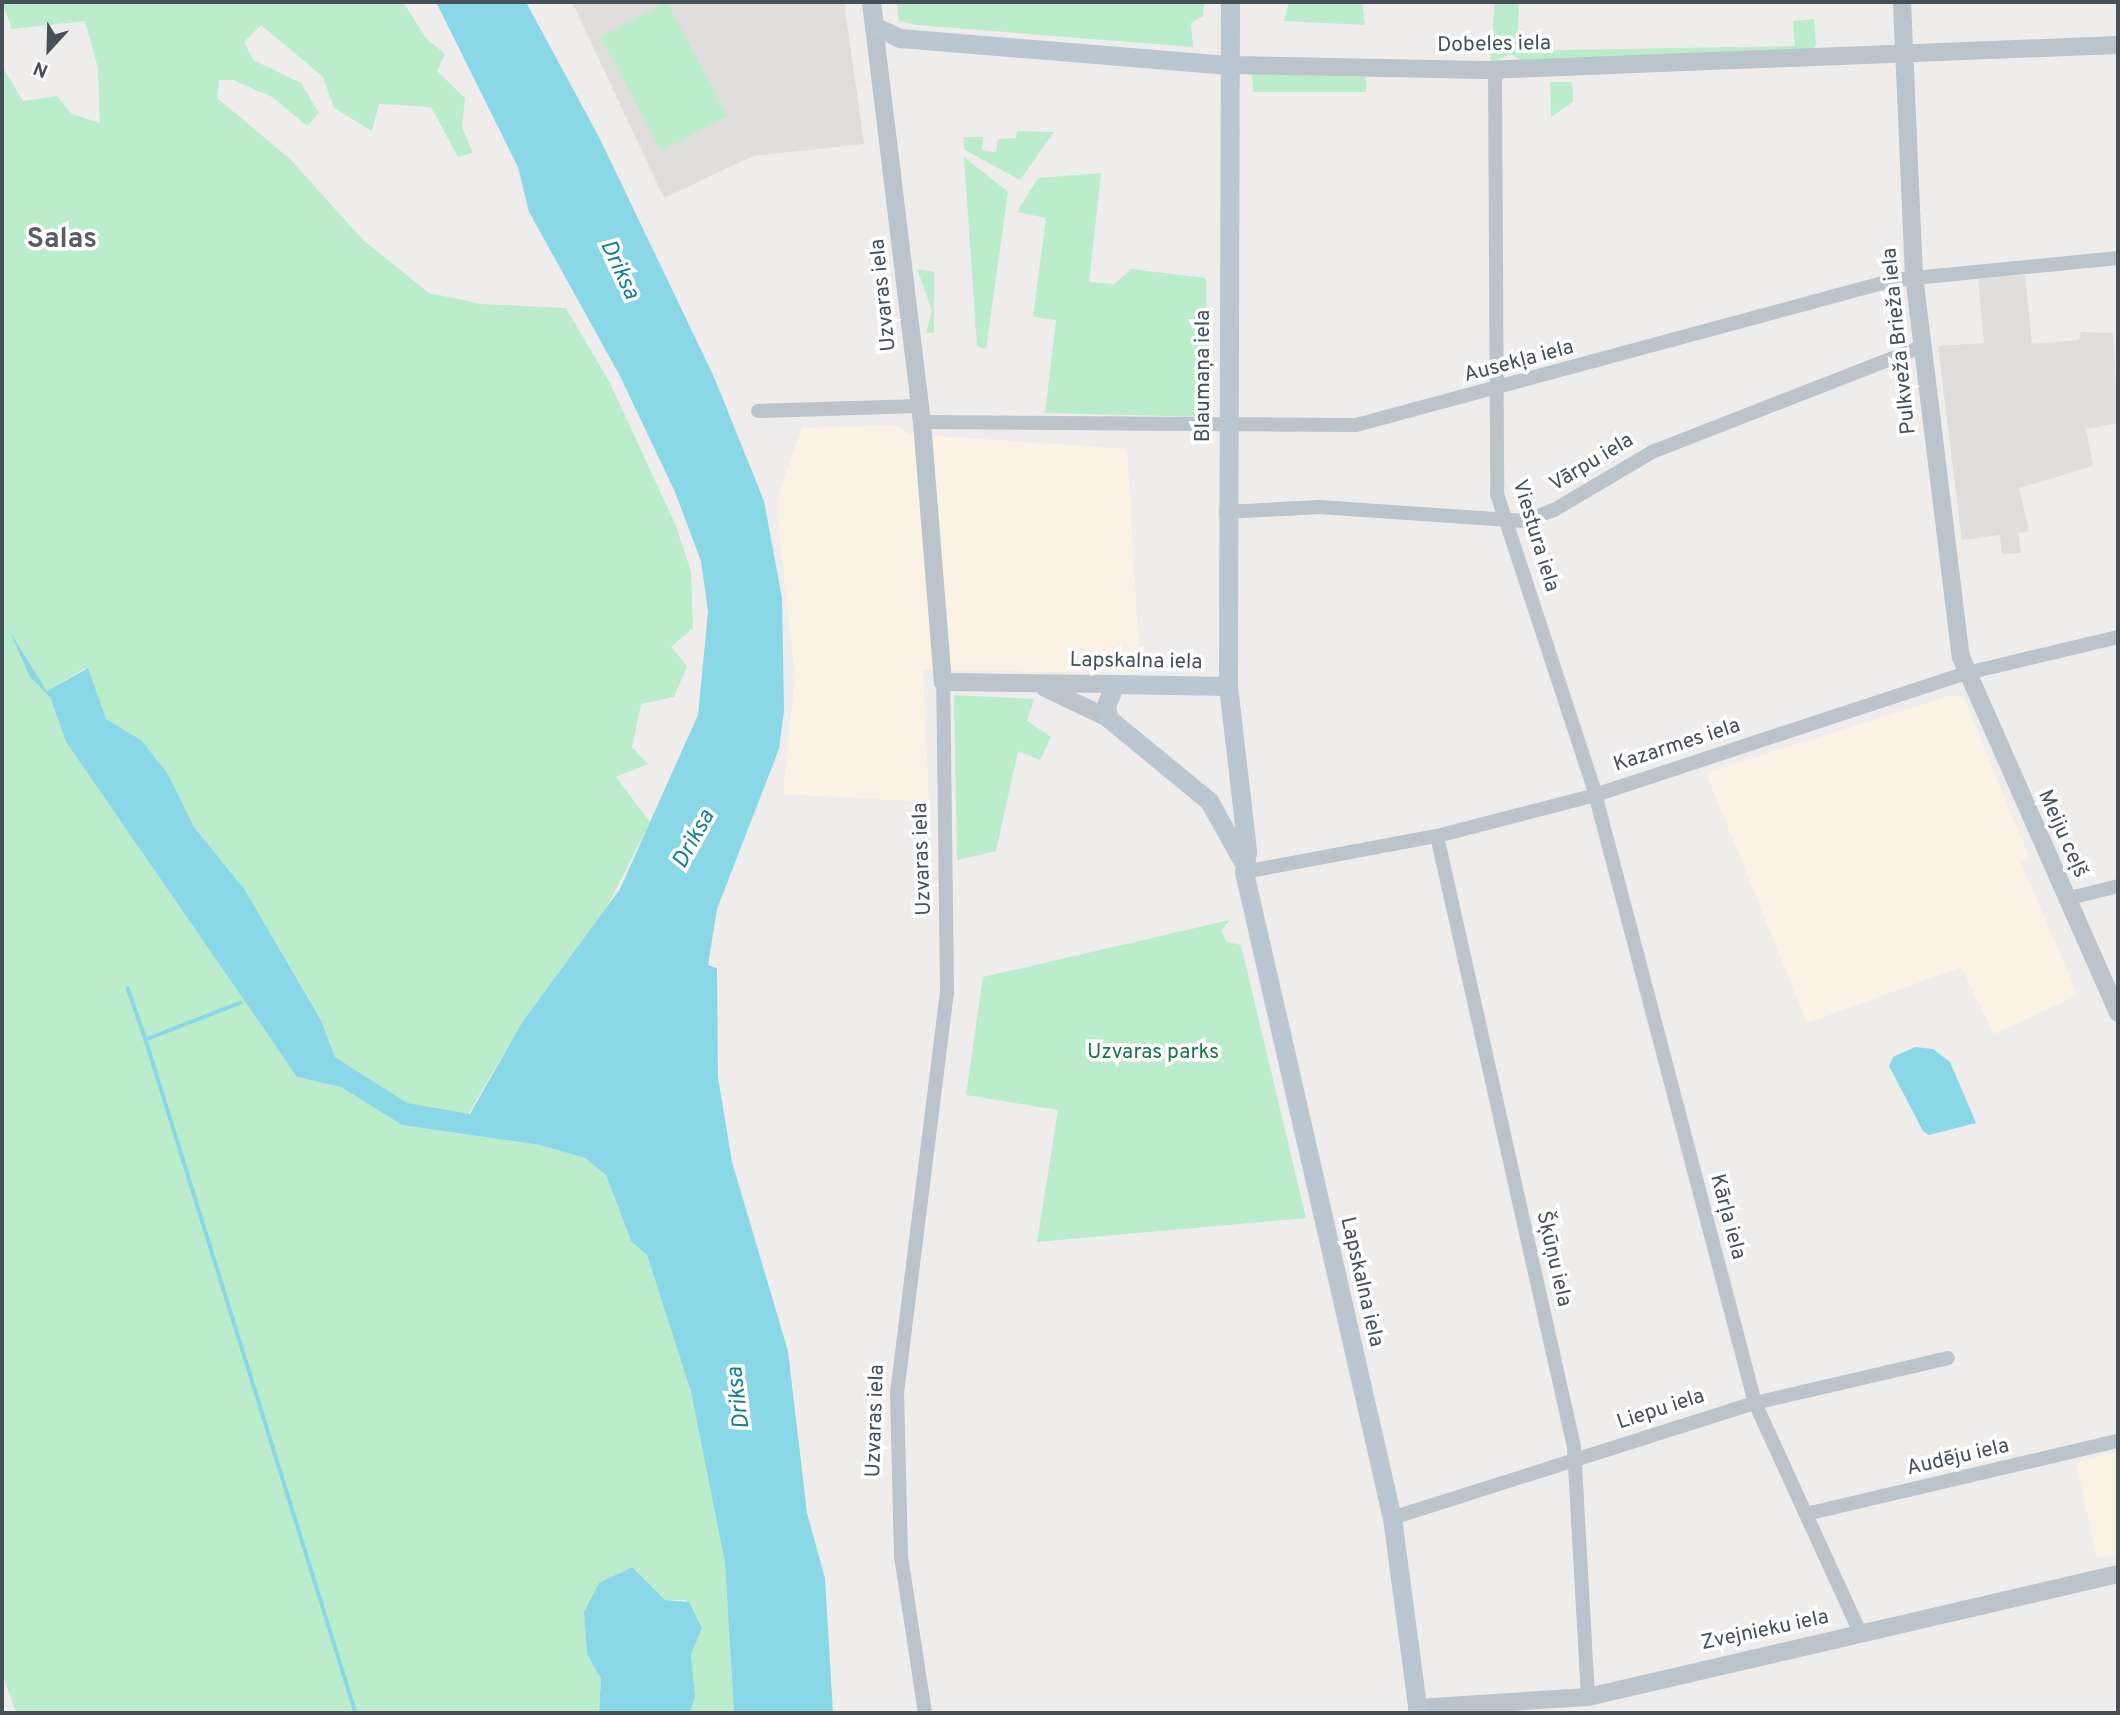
<!DOCTYPE html>
<html>
<head>
<meta charset="utf-8">
<style>
  body { margin:0 }
  #map { position:relative; width:2120px; height:1715px; overflow:hidden; background:#efecec; font-family:Overpass,sans-serif }
  div>[style] { position:absolute }
  [style*='--x'] { left:calc(var(--x)*1px); top:calc(var(--y)*1px); width:calc(var(--w)*1px); rotate:calc(var(--a)*1deg) }
  .commercial>* { inset:0; background:#faf3e5 }
  .education>* { inset:0; background:#e0dddd }
  .green>* { inset:0; background:#bbeccc; transform-origin:0 0 }
  .water>* { inset:0; background:#8ad8e7 }
  .stream>* { height:3.5px; margin:-1.75px; padding:0 1.75px; transform-origin:1.75px; border-radius:1.75px; background:#8ad8e7 }
  .minor>* { height:14px; margin:-7px; padding:0 7px; transform-origin:7px; border-radius:7px; background:#bbc4cb }
  .tertiary>* { height:18px; margin:-9px; padding:0 9px; transform-origin:9px; border-radius:9px; background:#bbc4cb }
  .secondary>* { height:19px; margin:-9.5px; padding:0 9.5px; transform-origin:9.5px; border-radius:9.5px; background:#bac6d0 }
  span { translate:-50% -50%; white-space:nowrap; text-align:center; line-height:1.15; -webkit-text-stroke:7px #fff; paint-order:stroke }
  .street-label { font-size:21px; color:#455058 }
  .park-label { font-size:21px; color:#1b7544 }
  .water-label { font-size:23px; color:#138197; font-style:italic }
  .district-label { font-size:28px; color:#595d61; font-weight:700 }
  .frame { position:absolute; inset:0; border:4px solid #455058; pointer-events:none }
  .north { position:absolute; left:14px; top:14px; width:70px; height:70px; -webkit-text-stroke:5px #fff; paint-order:stroke; rotate:202deg; font-size:19px; font-weight:700; line-height:28px; text-align:center; color:#455058 }
  .north::after { content:''; display:block; margin:auto; width:24px; height:32px; background:#455058; clip-path:polygon(50% 0,100% 100%,50% 72%,0 100%) }
</style>
</head>
<body>
<div id="map">
  <div class="commercial">
    <i style="clip-path:polygon(895px 425px,908px 434px,1127px 449px,1140px 673px,923px 670px,929px 802px,783px 794px,795px 676px,776px 502px,802px 428px)"></i>
    <i style="clip-path:polygon(1952px 695px,1964px 698px,2030px 859px,2021px 862px,2078px 995px,1994px 1034px,1961px 967px,1807px 1023px,1706px 773px)"></i>
    <i style="clip-path:polygon(2118px 1451px,2118px 1553px,2097px 1558px,2076px 1463px)"></i>
  </div>
  <div class="education">
    <i style="clip-path:polygon(572px 2px,844px 2px,864px 144px,753px 156px,664px 198px)"></i>
    <i style="clip-path:polygon(2025px 275px,2032px 344px,2079px 340px,2081px 332px,2113px 333px,2118px 423px,2086px 429px,2093px 466px,2019px 488px,2029px 531px,2018px 533px,2021px 553px,2002px 554px,2000px 535px,1962px 540px,1938px 346px,1984px 343px,1978px 279px)"></i>
  </div>
  <div class="green">
    <i style="clip-path:polygon(2px 2px,403px 2px,426px 38px,445px 54px,437px 71px,465px 98px,462px 127px,473px 153px,458px 157px,431px 107px,379px 104px,372px 131px,334px 108px,323px 77px,261px 25px,244px 42px,253px 60px,301px 83px,319px 113px,307px 126px,272px 97px,233px 80px,219px 80px,217px 98px,290px 159px,363px 240px,429px 293px,482px 304px,566px 308px,610px 383px,676px 526px,691px 572px,693px 628px,671px 647px,687px 666px,674px 697px,641px 704px,632px 747px,648px 764px,616px 777px,650px 822px,595px 931px,521px 1024px,467px 1116px,407px 1103px,335px 1057px,321px 1019px,245px 890px,194px 827px,141px 740px,106px 719px,85px 668px,47px 691px,11px 633px,50px 697px,66px 742px,297px 1077px,341px 1087px,402px 1125px,540px 1145px,585px 1158px,606px 1175px,629px 1237px,647px 1255px,691px 1392px,725px 1563px,734px 1713px,690px 1713px,695px 1696px,691px 1655px,702px 1628px,686px 1600px,665px 1600px,632px 1567px,599px 1583px,584px 1612px,587px 1654px,601px 1679px,599px 1713px,16px 1713px,2px 1672px,2px 66px,23px 101px,57px 96px,72px 114px,100px 123px,98px 68px,85px 21px,12px 29px)"></i>
    <i style="left:667px;top:2px;width:129px;height:75px;rotate:62deg"></i>
    <i style="clip-path:polygon(897px 2px,1204px 2px,1203px 16px,1191px 23px,1193px 47px,916px 25px,899px 21px)"></i>
    <i style="clip-path:polygon(1289px 2px,1362px 2px,1365px 25px,1284px 21px)"></i>
    <i style="clip-path:polygon(1495px 2px,1519px 2px,1517px 51px,1795px 46px,1793px 21px,1814px 19px,1816px 44px,1813px 51px,1521px 60px,1511px 54px,1495px 61px,1490px 59px)"></i>
    <i style="clip-path:polygon(1252px 74px,1366px 77px,1366px 92px,1253px 92px)"></i>
    <i style="clip-path:polygon(1550px 82px,1572px 82px,1573px 102px,1551px 117px)"></i>
    <i style="clip-path:polygon(1017px 131px,1054px 132px,1020px 180px,965px 150px,963px 137px,983px 137px,982px 150px,996px 152px,998px 139px,1016px 138px)"></i>
    <i style="clip-path:polygon(964px 157px,1008px 192px,986px 349px,977px 346px)"></i>
    <i style="clip-path:polygon(1101px 173px,1089px 282px,1113px 284px,1109px 289px,1131px 269px,1206px 278px,1208px 417px,1045px 413px,1056px 320px,1033px 317px,1046px 218px,1017px 212px,1038px 178px)"></i>
    <i style="clip-path:polygon(917px 269px,934px 272px,934px 333px,926px 333px,932px 310px)"></i>
    <i style="clip-path:polygon(954px 695px,1034px 699px,1027px 721px,1051px 737px,1040px 760px,1018px 751px,996px 851px,957px 860px)"></i>
    <i style="clip-path:polygon(1230px 920px,1221px 931px,1227px 942px,1241px 945px,1306px 1218px,1037px 1242px,1058px 1110px,966px 1095px,983px 977px)"></i>
  </div>
  <div class="water">
    <i style="clip-path:polygon(436px 2px,526px 2px,600px 139px,714px 377px,764px 501px,782px 598px,784px 711px,779px 749px,717px 909px,708px 965px,717px 968px,718px 1077px,732px 1162px,788px 1351px,807px 1513px,825px 1578px,833px 1713px,734px 1713px,725px 1563px,691px 1392px,647px 1255px,631px 1241px,606px 1175px,585px 1158px,540px 1145px,402px 1125px,341px 1087px,297px 1077px,66px 742px,50px 697px,30px 677px,10px 632px,47px 691px,88px 668px,106px 719px,141px 740px,168px 774px,194px 827px,245px 890px,321px 1020px,335px 1057px,407px 1103px,470px 1114px,521px 1024px,620px 889px,698px 715px,708px 612px,701px 561px,675px 492px,620px 376px,529px 212px,518px 167px)"></i>
    <i style="clip-path:polygon(1915px 1047px,1933px 1049px,1950px 1062px,1976px 1123px,1929px 1135px,1923px 1131px,1889px 1066px,1893px 1057px)"></i>
    <i style="clip-path:polygon(632px 1567px,665px 1600px,689px 1602px,702px 1628px,691px 1655px,695px 1696px,690px 1713px,599px 1713px,601px 1679px,587px 1654px,584px 1612px,599px 1583px)"></i>
  </div>
  <div class="stream">
    <i style="--x:128;--y:988;--w:55;--a:70.9"></i>
    <i style="--x:241;--y:1003;--w:102;--a:158.7"></i>
    <i style="--x:146;--y:1040;--w:705;--a:72.67"></i>
  </div>
  <div class="minor">
    <i style="--x:1495;--y:69;--w:425;--a:89.7"></i>
    <i style="--x:1497;--y:494;--w:307;--a:71.8"></i>
    <i style="--x:1593;--y:786;--w:638;--a:75.29"></i>
    <i style="--x:1755;--y:1403;--w:255;--a:65.4"></i>
    <i style="--x:758;--y:411;--w:161;--a:-1.8"></i>
    <i style="--x:922;--y:422;--w:434;--a:0.4"></i>
    <i style="--x:1356;--y:425;--w:557;--a:-15.08"></i>
    <i style="--x:1894;--y:280;--w:225;--a:-5.6"></i>
    <i style="--x:1226;--y:512;--w:93;--a:-3.1"></i>
    <i style="--x:1319;--y:507;--w:206;--a:3.9"></i>
    <i style="--x:1525;--y:521;--w:31;--a:-21"></i>
    <i style="--x:1554;--y:510;--w:114;--a:-30.6"></i>
    <i style="--x:1652;--y:452;--w:289;--a:-21.3"></i>
    <i style="--x:1437;--y:836;--w:626;--a:77.36"></i>
    <i style="--x:1574;--y:1447;--w:250;--a:86.8"></i>
    <i style="--x:1244;--y:872;--w:196;--a:-10.6"></i>
    <i style="--x:1437;--y:836;--w:163;--a:-14.5"></i>
    <i style="--x:1595;--y:795;--w:391;--a:-18.2"></i>
    <i style="--x:1967;--y:673;--w:155;--a:-13.4"></i>
    <i style="--x:2066;--y:899;--w:54;--a:-14"></i>
    <i style="--x:1806;--y:1514;--w:320;--a:-13.2"></i>
    <i style="--x:1392;--y:1518;--w:381;--a:-17.6"></i>
    <i style="--x:1755;--y:1403;--w:198;--a:-13.1"></i>
    <i style="--x:925;--y:1713;--w:159;--a:-98.7"></i>
    <i style="--x:901;--y:1556;--w:163;--a:-91.4"></i>
    <i style="--x:897;--y:1393;--w:405;--a:-82.9"></i>
    <i style="--x:947;--y:991;--w:309;--a:-90.7"></i>
  </div>
  <div class="tertiary">
    <i style="--x:1902;--y:2;--w:274;--a:87.5"></i>
    <i style="--x:1914;--y:276;--w:384;--a:83"></i>
    <i style="--x:1961;--y:657;--w:389;--a:66.2"></i>
    <i style="--x:874;--y:26;--w:399;--a:83.1"></i>
    <i style="--x:922;--y:422;--w:261;--a:85.4"></i>
    <i style="--x:943;--y:682;--w:172;--a:0.7"></i>
    <i style="--x:1228;--y:65;--w:257;--a:1.1"></i>
    <i style="--x:1485;--y:70;--w:633;--a:-2.26"></i>
    <i style="--x:1045;--y:688;--w:70;--a:25.5"></i>
    <i style="--x:1417;--y:1708;--w:171;--a:-3.7"></i>
    <i style="--x:1588;--y:1697;--w:544;--a:-13.07"></i>
  </div>
  <div class="secondary">
    <i style="--x:871;--y:2;--w:24;--a:83"></i>
    <i style="--x:874;--y:26;--w:29;--a:25"></i>
    <i style="--x:900;--y:38;--w:329;--a:4.7"></i>
    <i style="--x:1230;--y:2;--w:684;--a:90.17"></i>
    <i style="--x:1228;--y:686;--w:166;--a:83.4"></i>
    <i style="--x:1247;--y:851;--w:21;--a:98"></i>
    <i style="--x:1244;--y:872;--w:663;--a:77.1"></i>
    <i style="--x:1392;--y:1518;--w:197;--a:82.4"></i>
    <i style="--x:1228;--y:686;--w:113;--a:-179"></i>
    <i style="--x:1115;--y:684;--w:23;--a:113"></i>
    <i style="--x:1106;--y:705;--w:13;--a:81"></i>
    <i style="--x:1108;--y:718;--w:131;--a:39.4"></i>
    <i style="--x:1209;--y:801;--w:68;--a:60.8"></i>
  </div>
  <div class="street-label">
    <span style="left:1494px;top:45px;rotate:-1deg">Dobeles iela</span>
    <span style="left:884px;top:295px;rotate:-96deg">Uzvaras iela</span>
    <span style="left:1900px;top:341px;rotate:-96deg">Pulkveža Brieža iela</span>
    <span style="left:1519px;top:362px;rotate:-15deg">Ausekļa iela</span>
    <span style="left:1204px;top:376px;rotate:-90deg">Blaumaņa iela</span>
    <span style="left:1592px;top:463px;rotate:-31deg">Vārpu iela</span>
    <span style="left:1535px;top:536px;rotate:73deg">Viestura iela</span>
    <span style="left:1136px;top:662px;rotate:1deg">Lapskalna iela</span>
    <span style="left:1677px;top:746px;rotate:-18deg">Kazarmes iela</span>
    <span style="left:2062px;top:834px;rotate:66deg">Meiju ceļš</span>
    <span style="left:923px;top:859px;rotate:-92deg">Uzvaras iela</span>
    <span style="left:1727px;top:1217px;rotate:75deg">Kārļa iela</span>
    <span style="left:1553px;top:1259px;rotate:77deg">Šķūņu iela</span>
    <span style="left:1361px;top:1282px;rotate:77deg">Lapskalna iela</span>
    <span style="left:1661px;top:1410px;rotate:-18deg">Liepu iela</span>
    <span style="left:876px;top:1421px;rotate:-88deg">Uzvaras iela</span>
    <span style="left:1958px;top:1458px;rotate:-13deg">Audēju iela</span>
    <span style="left:1765px;top:1631px;rotate:-12deg">Zvejnieku iela</span>
  </div>
  <div class="park-label">
    <span style="left:1153px;top:1053px">Uzvaras parks</span>
  </div>
  <div class="water-label">
    <span style="left:618px;top:270px;rotate:65deg">Driksa</span>
    <span style="left:695px;top:840px;rotate:-61deg">Driksa</span>
    <span style="left:740px;top:1398px;rotate:-97deg">Driksa</span>
  </div>
  <div class="district-label">
    <span style="left:62px;top:240px">Salas</span>
  </div>
  <div class="frame"></div>
  <div class="north">N</div>
</div>
</body>
</html>
